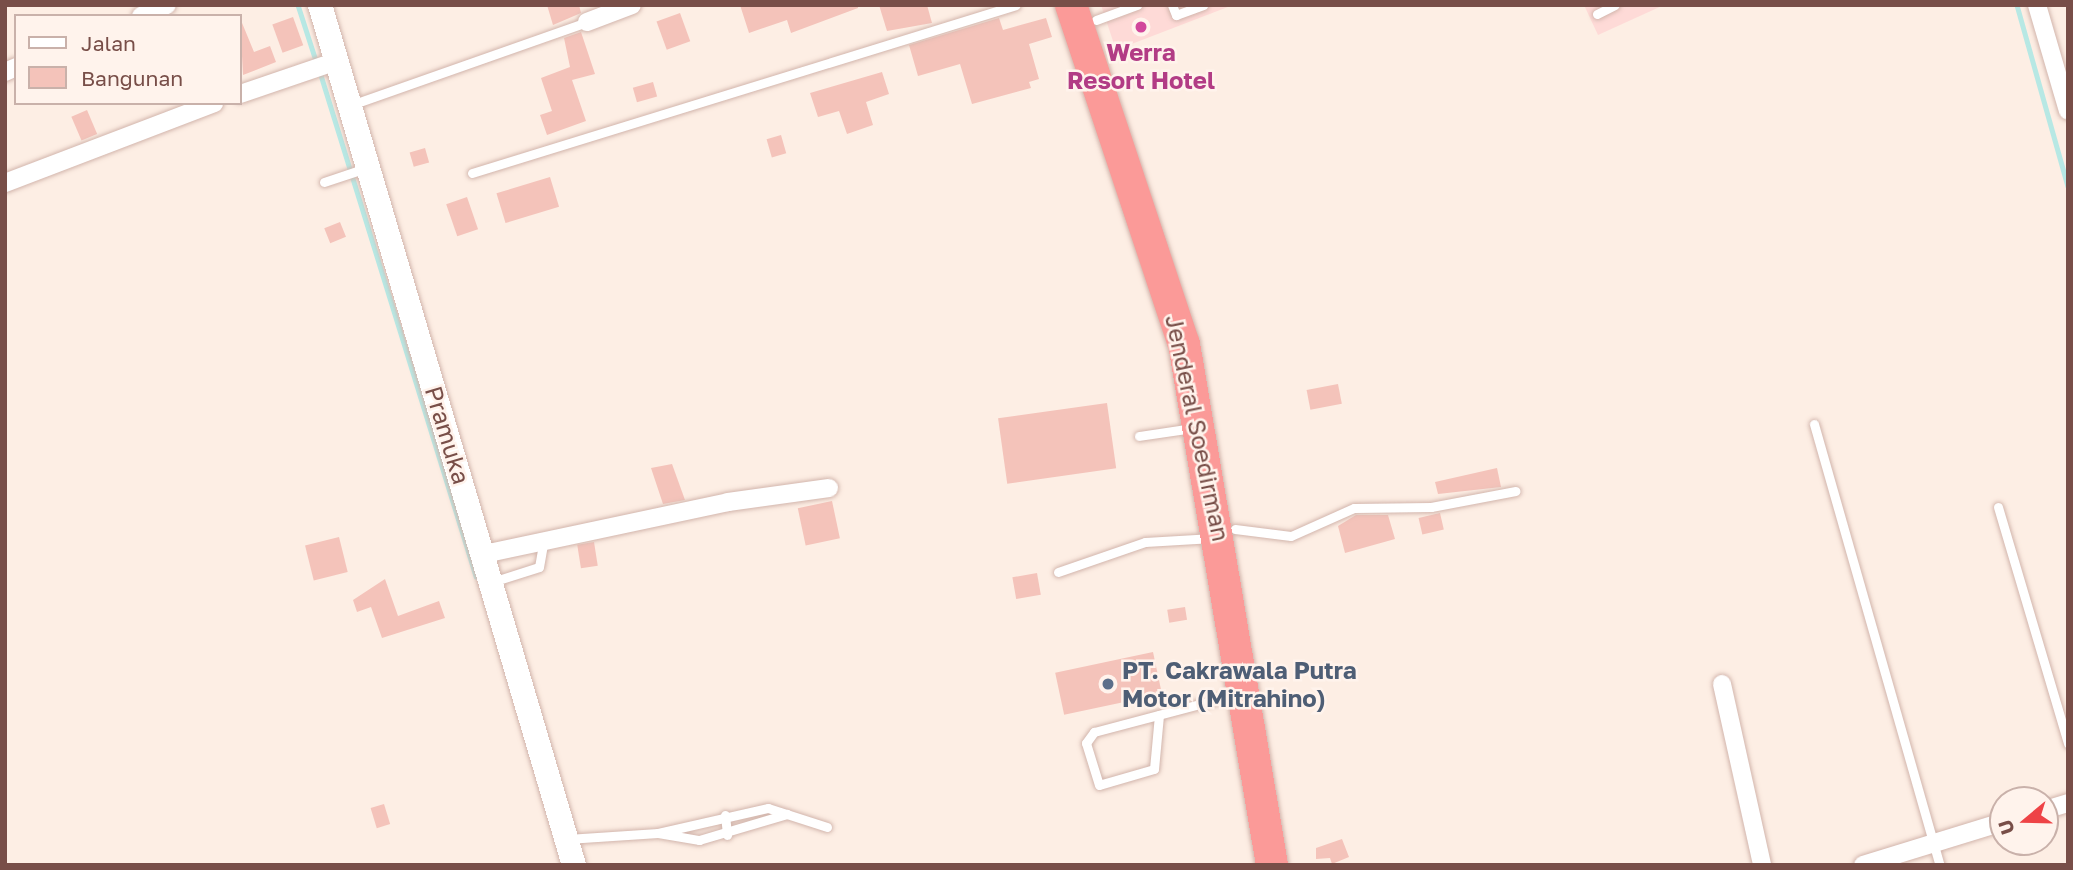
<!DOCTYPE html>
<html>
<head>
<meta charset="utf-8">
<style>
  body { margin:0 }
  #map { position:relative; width:2073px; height:870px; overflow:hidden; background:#fdeee4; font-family:"Golos Text",sans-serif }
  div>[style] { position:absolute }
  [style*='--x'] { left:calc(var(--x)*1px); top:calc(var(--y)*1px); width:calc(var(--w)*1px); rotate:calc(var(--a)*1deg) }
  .commercial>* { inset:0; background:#fedad7 }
  .stream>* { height:4.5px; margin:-2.25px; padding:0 2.25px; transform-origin:2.25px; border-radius:2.25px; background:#b7e8e4 }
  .building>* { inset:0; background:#f4c3ba; transform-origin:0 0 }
  .roads { filter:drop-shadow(0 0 2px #d2b5ac) drop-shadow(0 0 2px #d2b5ac) }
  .lane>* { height:9px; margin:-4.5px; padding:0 4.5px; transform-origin:4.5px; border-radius:4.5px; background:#fff }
  .street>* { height:18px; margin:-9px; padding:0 9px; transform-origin:9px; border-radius:9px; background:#fff }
  .secondary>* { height:24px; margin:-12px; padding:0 12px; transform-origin:12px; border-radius:12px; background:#fff }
  .highway>* { height:32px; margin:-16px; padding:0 16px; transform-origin:16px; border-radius:16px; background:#fb9a98 }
  .dots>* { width:19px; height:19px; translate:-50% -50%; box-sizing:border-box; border:4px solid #fff3ec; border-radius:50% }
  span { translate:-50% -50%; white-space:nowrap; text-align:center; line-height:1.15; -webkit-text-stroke:5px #fff3ec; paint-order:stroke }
  .hotel-label { font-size:24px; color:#b23c85; font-weight:700 }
  .street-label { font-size:24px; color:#784e48 }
  .service-label { font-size:24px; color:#4e5e75; font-weight:700 }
  .left { translate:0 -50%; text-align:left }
  .frame { position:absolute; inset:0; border:7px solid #784e48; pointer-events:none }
  .legend { position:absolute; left:14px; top:14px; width:228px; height:91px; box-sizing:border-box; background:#fff3ec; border:2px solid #c9b1aa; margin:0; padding:9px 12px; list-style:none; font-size:21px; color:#784e48 }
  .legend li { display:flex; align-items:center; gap:14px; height:35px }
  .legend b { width:35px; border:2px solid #c9b1aa }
  .north { position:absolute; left:1989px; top:786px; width:70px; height:70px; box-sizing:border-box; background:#fff3ec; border:2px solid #c9b1aa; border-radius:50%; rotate:251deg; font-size:19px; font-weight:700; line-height:28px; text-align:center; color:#784e48 }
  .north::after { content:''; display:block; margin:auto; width:24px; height:32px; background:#ee4346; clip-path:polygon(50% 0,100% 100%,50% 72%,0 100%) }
</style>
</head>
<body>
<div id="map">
  <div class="commercial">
    <i style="clip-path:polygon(1101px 5px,1233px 5px,1116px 50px)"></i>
    <i style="clip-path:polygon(1584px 5px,1664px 5px,1598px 35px)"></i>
  </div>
  <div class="stream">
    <i style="--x:298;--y:5;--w:62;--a:72.1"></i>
    <i style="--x:2017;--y:5;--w:188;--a:74.3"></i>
    <i style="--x:320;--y:72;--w:528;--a:72.8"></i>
  </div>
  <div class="building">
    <i style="clip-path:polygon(547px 5px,579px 5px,581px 13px,553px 25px)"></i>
    <i style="clip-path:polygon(740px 5px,858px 5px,858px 8px,791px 33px,787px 20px,749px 33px)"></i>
    <i style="clip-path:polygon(879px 5px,927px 5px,932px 23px,887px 31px)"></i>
    <i style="left:680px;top:13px;width:30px;height:25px;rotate:70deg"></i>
    <i style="left:293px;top:17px;width:30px;height:22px;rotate:70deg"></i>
    <i style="clip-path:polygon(240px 18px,254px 52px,270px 46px,276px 62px,243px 75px)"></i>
    <i style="clip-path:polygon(999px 18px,1003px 30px,1046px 18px,1052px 37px,1029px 44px,1039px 79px,1029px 82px,1031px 88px,972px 104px,960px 64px,918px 76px,909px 45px)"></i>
    <i style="clip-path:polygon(581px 32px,595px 74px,572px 80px,586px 121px,547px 135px,540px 115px,552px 111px,541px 78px,570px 67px,564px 38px)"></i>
    <i style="clip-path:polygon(882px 72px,889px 94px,866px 102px,873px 125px,847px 134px,839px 111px,818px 117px,810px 93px)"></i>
    <i style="left:653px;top:82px;width:15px;height:21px;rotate:74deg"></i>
    <i style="left:87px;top:110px;width:26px;height:17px;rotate:67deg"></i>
    <i style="left:781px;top:135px;width:19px;height:15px;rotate:74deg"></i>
    <i style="left:425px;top:148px;width:15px;height:16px;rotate:74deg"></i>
    <i style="left:550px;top:177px;width:31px;height:56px;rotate:73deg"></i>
    <i style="left:467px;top:197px;width:34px;height:22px;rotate:71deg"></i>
    <i style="left:340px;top:222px;width:16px;height:17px;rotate:68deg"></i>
    <i style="left:1338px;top:384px;width:20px;height:32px;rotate:79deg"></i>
    <i style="left:1107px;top:403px;width:66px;height:110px;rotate:82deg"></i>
    <i style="clip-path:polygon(672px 464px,685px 500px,663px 504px,651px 468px)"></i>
    <i style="clip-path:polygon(1497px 468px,1501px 487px,1438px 494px,1435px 482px)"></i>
    <i style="left:832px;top:501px;width:38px;height:35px;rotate:78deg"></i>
    <i style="left:1440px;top:513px;width:17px;height:22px;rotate:77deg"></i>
    <i style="clip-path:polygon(1356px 515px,1388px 515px,1395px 539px,1345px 553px,1338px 526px)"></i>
    <i style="left:339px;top:537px;width:36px;height:35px;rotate:76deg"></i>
    <i style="left:594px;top:542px;width:24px;height:17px;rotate:81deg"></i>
    <i style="left:1037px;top:573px;width:22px;height:25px;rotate:80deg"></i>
    <i style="clip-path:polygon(385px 579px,398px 616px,439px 601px,445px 618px,382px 638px,371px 607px,357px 612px,353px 600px)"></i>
    <i style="left:1185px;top:607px;width:13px;height:18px;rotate:81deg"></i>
    <i style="left:1153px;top:652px;width:43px;height:100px;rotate:78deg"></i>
    <i style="left:384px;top:804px;width:21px;height:14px;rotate:73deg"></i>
    <i style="clip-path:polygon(1342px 839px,1349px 857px,1332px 864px,1330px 858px,1316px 859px,1316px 848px)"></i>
  </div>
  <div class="roads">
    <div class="lane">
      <i style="--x:1172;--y:5;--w:11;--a:68"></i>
      <i style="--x:1176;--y:15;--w:29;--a:-20"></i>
      <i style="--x:1597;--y:14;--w:20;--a:-27"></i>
      <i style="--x:1096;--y:20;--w:44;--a:-20.1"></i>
      <i style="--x:351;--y:105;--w:250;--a:-19.4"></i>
      <i style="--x:472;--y:173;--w:569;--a:-17.16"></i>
      <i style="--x:324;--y:182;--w:44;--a:-18.4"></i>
      <i style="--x:1814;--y:424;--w:459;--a:74.1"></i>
      <i style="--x:1139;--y:436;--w:55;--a:-8.4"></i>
      <i style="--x:1998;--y:507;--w:247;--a:73.5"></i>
      <i style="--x:1235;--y:529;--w:56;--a:7.1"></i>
      <i style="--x:1291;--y:536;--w:69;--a:-24"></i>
      <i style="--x:1354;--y:508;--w:77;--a:-0.7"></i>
      <i style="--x:1431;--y:507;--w:86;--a:-10.7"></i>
      <i style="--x:1058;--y:572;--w:92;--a:-19"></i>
      <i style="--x:1145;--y:542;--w:68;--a:-3.4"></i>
      <i style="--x:492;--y:582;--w:49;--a:-17.7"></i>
      <i style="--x:539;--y:567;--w:27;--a:-80"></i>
      <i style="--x:1159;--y:715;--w:54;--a:95.3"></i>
      <i style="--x:1154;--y:769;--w:57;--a:163.8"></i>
      <i style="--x:1099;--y:785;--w:44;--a:-107.2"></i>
      <i style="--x:1086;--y:743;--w:14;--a:-54"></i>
      <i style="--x:1094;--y:732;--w:149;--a:-14.8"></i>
      <i style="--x:725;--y:815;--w:20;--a:84"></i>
      <i style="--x:658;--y:833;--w:113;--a:-12.8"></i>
      <i style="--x:768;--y:808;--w:62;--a:17.9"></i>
      <i style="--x:567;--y:839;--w:91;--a:-3.8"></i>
      <i style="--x:658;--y:833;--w:42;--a:9.7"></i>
      <i style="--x:699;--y:840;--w:92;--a:-16.5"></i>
    </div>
    <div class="street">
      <i style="--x:2037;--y:5;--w:110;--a:73.7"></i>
      <i style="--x:141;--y:16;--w:28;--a:-23"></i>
      <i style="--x:587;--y:22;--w:48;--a:-20.7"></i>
      <i style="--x:5;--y:72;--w:12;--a:-24"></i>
      <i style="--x:240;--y:94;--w:102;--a:-18.8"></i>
      <i style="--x:5;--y:183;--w:224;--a:-20.9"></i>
      <i style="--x:484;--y:554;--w:249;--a:-12"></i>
      <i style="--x:728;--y:502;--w:102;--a:-7.9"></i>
      <i style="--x:1722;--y:684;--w:185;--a:77.5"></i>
      <i style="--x:2045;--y:810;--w:24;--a:-17"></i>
      <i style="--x:1863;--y:865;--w:146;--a:-17.1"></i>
    </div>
    <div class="secondary">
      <i style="--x:320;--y:5;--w:897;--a:73.55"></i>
    </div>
    <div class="highway">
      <i style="--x:1071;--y:5;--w:357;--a:71.6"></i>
      <i style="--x:1184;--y:344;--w:528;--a:80.41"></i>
    </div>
  </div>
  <div class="dots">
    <i style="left:1141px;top:27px;background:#d1479c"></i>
    <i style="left:1108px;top:684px;background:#5c6f8a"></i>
  </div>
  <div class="hotel-label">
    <span style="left:1141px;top:66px">Werra<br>Resort Hotel</span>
  </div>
  <div class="street-label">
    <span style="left:1198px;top:428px;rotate:78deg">Jenderal Soedirman</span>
    <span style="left:448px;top:435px;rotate:73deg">Pramuka</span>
  </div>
  <div class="service-label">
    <span class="left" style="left:1122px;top:684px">PT. Cakrawala Putra<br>Motor (Mitrahino)</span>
  </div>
  <div class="frame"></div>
  <ul class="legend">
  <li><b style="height:9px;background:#fff"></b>Jalan</li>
  <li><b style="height:19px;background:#f4c3ba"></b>Bangunan</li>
  </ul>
  <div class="north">U</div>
</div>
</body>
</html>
